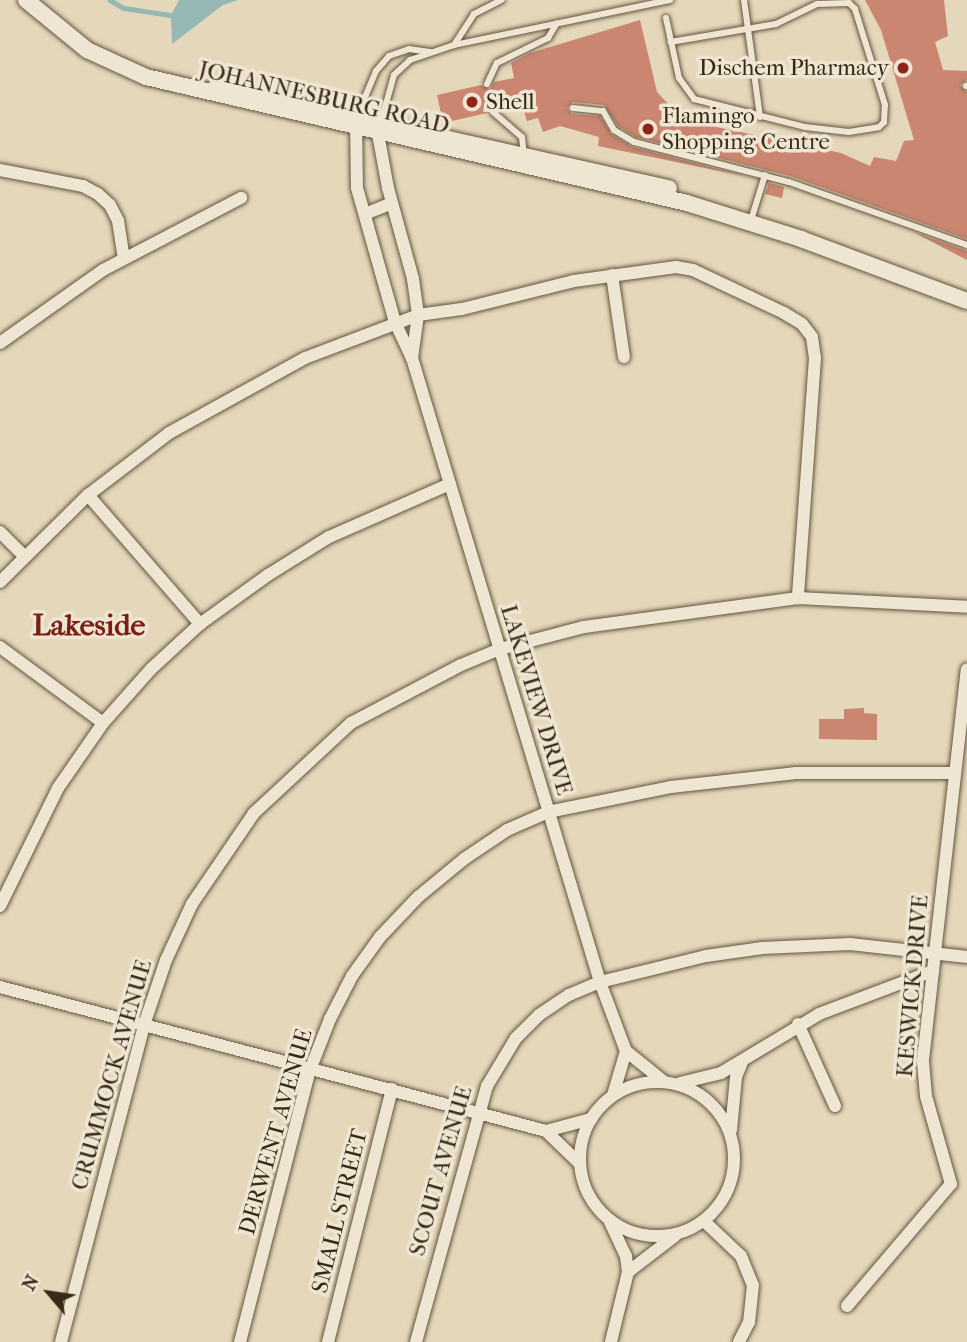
<!DOCTYPE html>
<html>
<head>
<meta charset="utf-8">
<style>
  body { margin:0 }
  #map { position:relative; width:967px; height:1342px; overflow:hidden; background:#e5d7ba; font-family:"IM FELL French Canon",serif }
  div>[style] { position:absolute }
  [style*='--x'] { left:calc(var(--x)*1px); top:calc(var(--y)*1px); width:calc(var(--w)*1px); rotate:calc(var(--a)*1deg) }
  .water>* { inset:0; background:#96b8b5 }
  .stream>* { height:4.5px; margin:-2.25px; padding:0 2.25px; transform-origin:2.25px; border-radius:2.25px; background:#96b8b5 }
  .building>* { inset:0; background:#ca8671 }
  .roads { filter:drop-shadow(0 0 2px #63553f) drop-shadow(0 0 2px #63553f) }
  .service>* { height:6px; margin:-3px; padding:0 3px; transform-origin:3px; border-radius:3px; background:#eee5d2 }
  .minor>* { height:12px; margin:-6px; padding:0 6px; transform-origin:6px; border-radius:6px; background:#eee5d2 }
  .minor>.ring { margin:-6px; padding:0; box-sizing:content-box; background:none; border:12px solid #eee5d2; border-radius:50% }
  .tertiary>* { height:16px; margin:-8px; padding:0 8px; transform-origin:8px; border-radius:8px; background:#eee5d2 }
  .dots>* { width:19px; height:19px; translate:-50% -50%; box-sizing:border-box; border:4px solid #eee5d2; border-radius:50% }
  span { translate:-50% -50%; white-space:nowrap; text-align:center; line-height:1.15; -webkit-text-stroke:7px #eee5d2; paint-order:stroke }
  .poi-label { font-size:23px; color:#382a16 }
  .right { translate:-100% -50%; text-align:right }
  .left { translate:0 -50%; text-align:left }
  .street-label { font-size:23px; color:#382a16 }
  .district-label { font-size:30px; color:#7a1f14; font-weight:700 }
  .north { position:absolute; left:14px; top:1258px; width:70px; height:70px; -webkit-text-stroke:5px #eee5d2; paint-order:stroke; rotate:299deg; font-size:19px; font-weight:700; line-height:28px; text-align:center; color:#382a16 }
  .north::after { content:''; display:block; margin:auto; width:24px; height:32px; background:#382a16; clip-path:polygon(50% 0,100% 100%,50% 72%,0 100%) }
</style>
</head>
<body>
<div id="map">
  <div class="water">
    <i style="clip-path:polygon(179px 0,238px 0,223px 5px,172px 44px,171px 15px)"></i>
  </div>
  <div class="stream">
    <i style="--x:110;--y:0;--w:16;--a:30"></i>
    <i style="--x:124;--y:8;--w:48;--a:8.5"></i>
  </div>
  <div class="building">
    <i style="clip-path:polygon(865px 0,944px 0,948px 36px,935px 42px,943px 70px,967px 71px,967px 80px,960px 85px,967px 92px,967px 239px,790px 176px,636px 137px,618px 126px,604px 105px,573px 102px,567px 108px,572px 114px,600px 116px,611px 134px,632px 147px,744px 176px,598px 146px,599px 137px,560px 126px,543px 132px,538px 118px,527px 121px,522px 105px,500px 110px,492px 106px,487px 113px,443px 123px,437px 95px,481px 85px,490px 89px,494px 82px,514px 78px,511px 63px,530px 53px,640px 20px,657px 92px,683px 120px,841px 153px,870px 166px,874px 157px,896px 161px,904px 141px,914px 140px,881px 30px)"></i>
    <i style="clip-path:polygon(769px 183px,784px 187px,782px 198px,765px 194px)"></i>
    <i style="clip-path:polygon(913px 232px,967px 251px,967px 260px)"></i>
    <i style="clip-path:polygon(864px 708px,864px 713px,877px 714px,877px 740px,819px 739px,819px 719px,844px 719px,844px 709px)"></i>
  </div>
  <div class="roads">
    <div class="service">
      <i style="--x:744;--y:0;--w:118;--a:82.2"></i>
      <i style="--x:666;--y:18;--w:61;--a:77.8"></i>
      <i style="--x:679;--y:78;--w:26;--a:54"></i>
      <i style="--x:694;--y:99;--w:114;--a:14.2"></i>
      <i style="--x:805;--y:127;--w:44;--a:6.5"></i>
      <i style="--x:849;--y:132;--w:30;--a:-9"></i>
      <i style="--x:879;--y:127;--w:7;--a:-45"></i>
      <i style="--x:884;--y:122;--w:17;--a:-87"></i>
      <i style="--x:885;--y:105;--w:101;--a:-107.4"></i>
      <i style="--x:855;--y:9;--w:8;--a:-135"></i>
      <i style="--x:849;--y:3;--w:32;--a:178"></i>
      <i style="--x:817;--y:4;--w:46;--a:154"></i>
      <i style="--x:776;--y:24;--w:107;--a:170.3"></i>
      <i style="--x:454;--y:45;--w:37;--a:-57"></i>
      <i style="--x:474;--y:14;--w:31;--a:-27"></i>
      <i style="--x:487;--y:84;--w:23;--a:-65"></i>
      <i style="--x:497;--y:63;--w:57;--a:-26.1"></i>
      <i style="--x:548;--y:38;--w:17;--a:-59"></i>
      <i style="--x:966;--y:86;--w:1;--a:0"></i>
      <i style="--x:573;--y:108;--w:30;--a:6"></i>
      <i style="--x:603;--y:111;--w:22;--a:60"></i>
      <i style="--x:614;--y:130;--w:23;--a:31"></i>
      <i style="--x:634;--y:142;--w:160;--a:14.5"></i>
      <i style="--x:789;--y:182;--w:189;--a:19.5"></i>
      <i style="--x:493;--y:112;--w:38;--a:41"></i>
      <i style="--x:522;--y:137;--w:18;--a:84"></i>
      <i style="--x:357;--y:116;--w:49;--a:-67.1"></i>
      <i style="--x:376;--y:71;--w:20;--a:-49"></i>
      <i style="--x:389;--y:56;--w:21;--a:-19"></i>
      <i style="--x:409;--y:49;--w:21;--a:8"></i>
      <i style="--x:381;--y:122;--w:49;--a:-74.5"></i>
      <i style="--x:394;--y:75;--w:22;--a:-43"></i>
      <i style="--x:410;--y:60;--w:46;--a:-18.8"></i>
      <i style="--x:454;--y:45;--w:221;--a:-11.8"></i>
      <i style="--x:751;--y:220;--w:47;--a:-72.7"></i>
    </div>
    <div class="minor">
      <i style="--x:356;--y:120;--w:68;--a:89.2"></i>
      <i style="--x:357;--y:188;--w:139;--a:74.2"></i>
      <i style="--x:395;--y:322;--w:40;--a:65"></i>
      <i style="--x:412;--y:358;--w:652;--a:73.23"></i>
      <i style="--x:600;--y:982;--w:74;--a:69.4"></i>
      <i style="--x:626;--y:1051;--w:48;--a:39"></i>
      <i style="--x:381;--y:123;--w:11;--a:105"></i>
      <i style="--x:378;--y:134;--w:55;--a:79.5"></i>
      <i style="--x:388;--y:188;--w:94;--a:74.6"></i>
      <i style="--x:413;--y:279;--w:36;--a:82"></i>
      <i style="--x:418;--y:315;--w:43;--a:97.9"></i>
      <i style="--x:0;--y:170;--w:85;--a:10.9"></i>
      <i style="--x:83;--y:186;--w:17;--a:28"></i>
      <i style="--x:98;--y:194;--w:16;--a:43"></i>
      <i style="--x:110;--y:205;--w:18;--a:63"></i>
      <i style="--x:118;--y:221;--w:38;--a:81"></i>
      <i style="--x:365;--y:214;--w:29;--a:-22"></i>
      <i style="--x:612;--y:275;--w:83;--a:81.7"></i>
      <i style="--x:0;--y:343;--w:126;--a:-35.3"></i>
      <i style="--x:103;--y:270;--w:156;--a:-27.6"></i>
      <i style="--x:88;--y:495;--w:171;--a:49"></i>
      <i style="--x:0;--y:532;--w:33;--a:45"></i>
      <i style="--x:0;--y:582;--w:124;--a:-44.7"></i>
      <i style="--x:88;--y:495;--w:102;--a:-37.4"></i>
      <i style="--x:169;--y:433;--w:155;--a:-28.9"></i>
      <i style="--x:305;--y:358;--w:121;--a:-20.8"></i>
      <i style="--x:418;--y:315;--w:44;--a:-7.8"></i>
      <i style="--x:462;--y:309;--w:115;--a:-14"></i>
      <i style="--x:574;--y:281;--w:103;--a:-7.8"></i>
      <i style="--x:676;--y:267;--w:17;--a:10"></i>
      <i style="--x:693;--y:270;--w:101;--a:25.3"></i>
      <i style="--x:784;--y:313;--w:21;--a:31"></i>
      <i style="--x:802;--y:324;--w:16;--a:52"></i>
      <i style="--x:812;--y:337;--w:21;--a:82"></i>
      <i style="--x:815;--y:358;--w:241;--a:94.1"></i>
      <i style="--x:0;--y:647;--w:128;--a:36.4"></i>
      <i style="--x:0;--y:906;--w:131;--a:-63.8"></i>
      <i style="--x:58;--y:788;--w:79;--a:-55.3"></i>
      <i style="--x:103;--y:723;--w:72;--a:-48.4"></i>
      <i style="--x:151;--y:669;--w:67;--a:-42.6"></i>
      <i style="--x:200;--y:624;--w:84;--a:-35.8"></i>
      <i style="--x:268;--y:575;--w:72;--a:-31.9"></i>
      <i style="--x:329;--y:537;--w:132;--a:-23.7"></i>
      <i style="--x:0;--y:987;--w:565;--a:14.77"></i>
      <i style="--x:546;--y:1131;--w:47;--a:44.1"></i>
      <i style="--x:798;--y:1024;--w:90;--a:65.7"></i>
      <i class="ring" style="left:580px;top:1082px;width:142px;height:142px"></i>
      <i style="--x:680;--y:1083;--w:42;--a:-13.7"></i>
      <i style="--x:721;--y:1073;--w:114;--a:-31"></i>
      <i style="--x:819;--y:1014;--w:122;--a:-20.7"></i>
      <i style="--x:613;--y:1095;--w:46;--a:-73.5"></i>
      <i style="--x:731;--y:1130;--w:53;--a:-84.6"></i>
      <i style="--x:736;--y:1077;--w:16;--a:-68"></i>
      <i style="--x:546;--y:1131;--w:47;--a:-14.9"></i>
      <i style="--x:704;--y:1221;--w:51;--a:43.4"></i>
      <i style="--x:741;--y:1256;--w:31;--a:68"></i>
      <i style="--x:753;--y:1285;--w:37;--a:96"></i>
      <i style="--x:749;--y:1322;--w:22;--a:117"></i>
      <i style="--x:610;--y:1222;--w:38;--a:65"></i>
      <i style="--x:626;--y:1256;--w:16;--a:83"></i>
      <i style="--x:628;--y:1272;--w:72;--a:103.7"></i>
      <i style="--x:628;--y:1272;--w:59;--a:-37.5"></i>
      <i style="--x:847;--y:1306;--w:160;--a:-49.6"></i>
      <i style="--x:951;--y:1184;--w:91;--a:-105.9"></i>
      <i style="--x:926;--y:1096;--w:36;--a:-95"></i>
      <i style="--x:923;--y:1060;--w:393;--a:-83.6"></i>
      <i style="--x:61;--y:1342;--w:328;--a:-75.3"></i>
      <i style="--x:144;--y:1025;--w:69;--a:-71.3"></i>
      <i style="--x:166;--y:960;--w:62;--a:-65.1"></i>
      <i style="--x:192;--y:904;--w:110;--a:-55.7"></i>
      <i style="--x:254;--y:813;--w:132;--a:-42.9"></i>
      <i style="--x:351;--y:723;--w:124;--a:-27.8"></i>
      <i style="--x:461;--y:665;--w:42;--a:-22.3"></i>
      <i style="--x:500;--y:649;--w:87;--a:-14.7"></i>
      <i style="--x:584;--y:627;--w:216;--a:-7.7"></i>
      <i style="--x:798;--y:598;--w:169;--a:3"></i>
      <i style="--x:240;--y:1342;--w:281;--a:-75.6"></i>
      <i style="--x:310;--y:1070;--w:55;--a:-68.6"></i>
      <i style="--x:330;--y:1019;--w:48;--a:-62.9"></i>
      <i style="--x:352;--y:976;--w:48;--a:-54.3"></i>
      <i style="--x:380;--y:937;--w:55;--a:-46.5"></i>
      <i style="--x:418;--y:897;--w:60;--a:-39.6"></i>
      <i style="--x:464;--y:859;--w:52;--a:-34"></i>
      <i style="--x:507;--y:830;--w:45;--a:-23.7"></i>
      <i style="--x:548;--y:812;--w:126;--a:-11.5"></i>
      <i style="--x:671;--y:787;--w:126;--a:-6.4"></i>
      <i style="--x:796;--y:773;--w:159;--a:0"></i>
      <i style="--x:328;--y:1342;--w:261;--a:-75.8"></i>
      <i style="--x:416;--y:1342;--w:266;--a:-74.5"></i>
      <i style="--x:487;--y:1086;--w:56;--a:-58.9"></i>
      <i style="--x:516;--y:1038;--w:33;--a:-45"></i>
      <i style="--x:539;--y:1015;--w:36;--a:-34"></i>
      <i style="--x:569;--y:995;--w:34;--a:-23"></i>
      <i style="--x:600;--y:982;--w:109;--a:-13.8"></i>
      <i style="--x:706;--y:956;--w:57;--a:-8.1"></i>
      <i style="--x:762;--y:948;--w:88;--a:-2.6"></i>
      <i style="--x:850;--y:944;--w:118;--a:6.3"></i>
    </div>
    <div class="tertiary">
      <i style="--x:26;--y:0;--w:79;--a:39.3"></i>
      <i style="--x:87;--y:50;--w:65;--a:24.6"></i>
      <i style="--x:146;--y:77;--w:555;--a:13.11"></i>
      <i style="--x:687;--y:203;--w:120;--a:17.5"></i>
      <i style="--x:801;--y:239;--w:177;--a:20.5"></i>
      <i style="--x:216;--y:87;--w:464;--a:12.6"></i>
    </div>
  </div>
  <div class="dots">
    <i style="left:903px;top:68px;background:#8f2418"></i>
    <i style="left:472px;top:102px;background:#8f2418"></i>
    <i style="left:648px;top:129px;background:#8f2418"></i>
  </div>
  <div class="poi-label">
    <span class="right" style="left:889px;top:68px">Dischem Pharmacy</span>
    <span class="left" style="left:486px;top:102px">Shell</span>
    <span class="left" style="left:662px;top:129px">Flamingo<br>Shopping Centre</span>
  </div>
  <div class="street-label">
    <span style="left:324px;top:98px;rotate:13deg">JOHANNESBURG ROAD</span>
    <span style="left:536px;top:700px;rotate:73deg">LAKEVIEW DRIVE</span>
    <span style="left:913px;top:986px;rotate:-85deg">KESWICK DRIVE</span>
    <span style="left:112px;top:1075px;rotate:-74deg">CRUMMOCK AVENUE</span>
    <span style="left:276px;top:1132px;rotate:-74deg">DERWENT AVENUE</span>
    <span style="left:441px;top:1171px;rotate:-74deg">SCOUT AVENUE</span>
    <span style="left:340px;top:1211px;rotate:-76deg">SMALL STREET</span>
  </div>
  <div class="district-label">
    <span style="left:89px;top:626px">Lakeside</span>
  </div>
  <div class="north">N</div>
</div>
</body>
</html>
